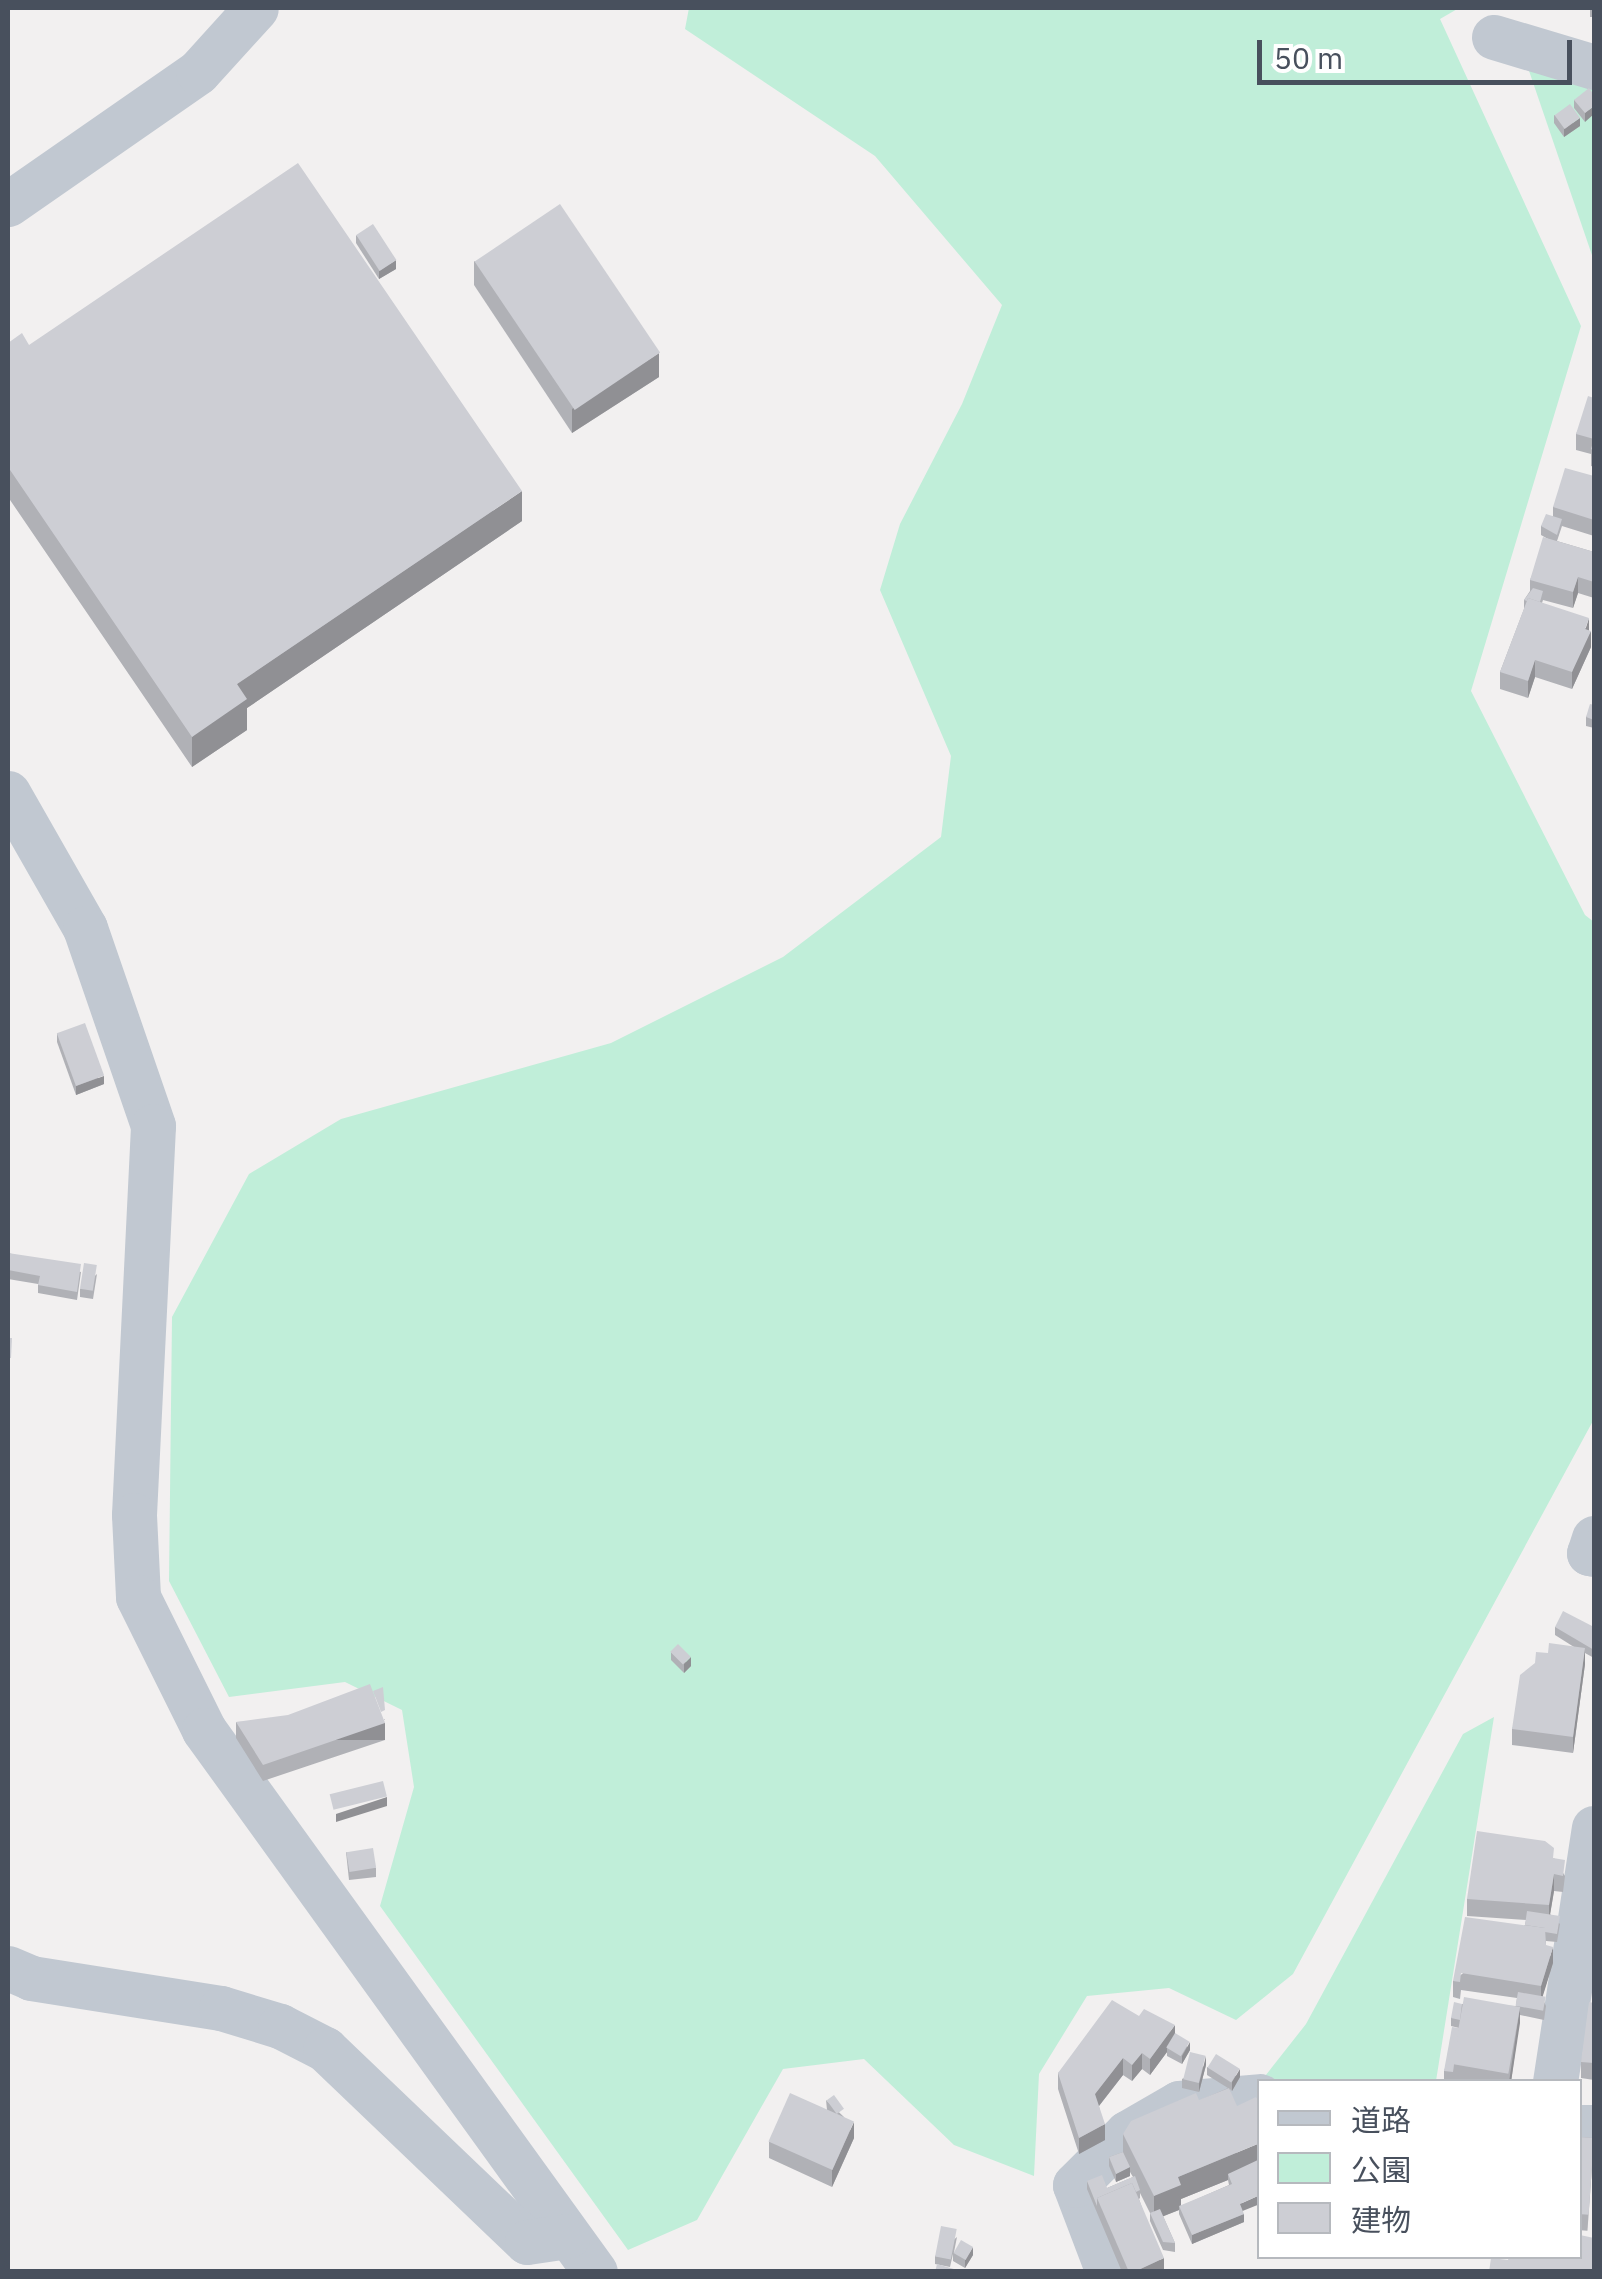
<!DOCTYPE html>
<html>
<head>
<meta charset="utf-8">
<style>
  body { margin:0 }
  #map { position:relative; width:1602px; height:2279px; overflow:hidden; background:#f2f0f0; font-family:"IBM Plex Sans","Noto Sans JP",sans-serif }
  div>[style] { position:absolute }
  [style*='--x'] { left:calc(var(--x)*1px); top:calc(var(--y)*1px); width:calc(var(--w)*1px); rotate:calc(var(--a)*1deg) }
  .green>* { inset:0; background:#c0eed9 }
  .minor>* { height:45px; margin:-22.5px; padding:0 22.5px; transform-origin:22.5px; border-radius:22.5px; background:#c1c8d1 }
  .wall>* { inset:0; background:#b0b1b6; transform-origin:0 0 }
  .shaded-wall>* { inset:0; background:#909094; transform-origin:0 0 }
  .building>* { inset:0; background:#cdced4; transform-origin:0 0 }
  span { translate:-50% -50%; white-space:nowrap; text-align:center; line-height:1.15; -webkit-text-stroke:8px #fff; paint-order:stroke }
  .frame { position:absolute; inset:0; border:10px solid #48505d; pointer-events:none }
  .legend { position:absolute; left:1257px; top:2079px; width:325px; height:180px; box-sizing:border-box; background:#fff; border:2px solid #b6b9be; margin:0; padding:12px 18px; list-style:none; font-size:30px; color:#48505d }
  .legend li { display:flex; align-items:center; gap:20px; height:50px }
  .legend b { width:50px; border:2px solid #b6b9be }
  .scale { position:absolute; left:1257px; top:40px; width:315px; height:45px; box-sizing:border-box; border:5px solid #48505d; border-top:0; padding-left:12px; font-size:30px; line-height:35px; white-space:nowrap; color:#48505d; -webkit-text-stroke:8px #fff; paint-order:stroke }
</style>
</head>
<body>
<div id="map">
  <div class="green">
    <i style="clip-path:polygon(689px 8px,1459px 8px,1440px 19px,1581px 326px,1471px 691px,1585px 915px,1594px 922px,1594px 1419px,1293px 1974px,1236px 2020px,1169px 1988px,1087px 1996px,1039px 2074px,1034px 2176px,954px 2145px,864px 2059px,783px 2069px,697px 2220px,628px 2250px,380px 1906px,414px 1787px,402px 1710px,345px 1682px,229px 1697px,169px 1581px,172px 1317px,249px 1174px,341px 1119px,611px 1043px,783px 957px,941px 837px,951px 756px,880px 590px,900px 524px,962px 404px,1002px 305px,875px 156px,685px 29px)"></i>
    <i style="clip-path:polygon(1526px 62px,1594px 83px,1594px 261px)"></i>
    <i style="clip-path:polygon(1494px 1717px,1436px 2081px,1262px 2080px,1306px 2024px,1463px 1734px)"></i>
  </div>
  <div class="minor">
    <i style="--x:1494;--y:37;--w:104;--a:16.7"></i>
    <i style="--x:8;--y:204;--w:231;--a:-34.8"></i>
    <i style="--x:198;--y:72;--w:86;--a:-47.8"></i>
    <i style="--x:8;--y:793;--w:155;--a:60.3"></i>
    <i style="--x:85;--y:928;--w:209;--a:71"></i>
    <i style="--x:153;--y:1126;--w:389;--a:92.8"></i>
    <i style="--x:134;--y:1515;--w:82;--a:87.2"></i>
    <i style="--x:138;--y:1597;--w:148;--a:63.6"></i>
    <i style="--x:204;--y:1730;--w:668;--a:54.19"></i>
    <i style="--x:1594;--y:1538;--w:16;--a:108"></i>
    <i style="--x:1589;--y:1553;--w:5;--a:11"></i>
    <i style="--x:8;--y:1968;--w:25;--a:23"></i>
    <i style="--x:31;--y:1978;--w:192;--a:9"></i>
    <i style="--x:221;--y:2008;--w:62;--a:17"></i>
    <i style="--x:280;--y:2026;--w:51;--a:27.1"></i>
    <i style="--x:325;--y:2049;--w:279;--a:43.7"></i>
    <i style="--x:527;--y:2242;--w:41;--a:-8.3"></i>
    <i style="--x:1555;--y:2082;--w:257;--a:-81.3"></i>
    <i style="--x:1580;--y:2127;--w:14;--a:0"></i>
    <i style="--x:1108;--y:2272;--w:93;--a:-110.8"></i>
    <i style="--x:1075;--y:2185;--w:74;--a:-45"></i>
    <i style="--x:1127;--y:2133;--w:60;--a:-30"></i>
    <i style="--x:1179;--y:2103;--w:81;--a:-4.9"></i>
  </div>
  <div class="wall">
    <i style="left:1590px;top:8px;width:4px;height:9px"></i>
    <i style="clip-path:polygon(1594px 95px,1585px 122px,1574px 108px,1574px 100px)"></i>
    <i style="clip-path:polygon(1554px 115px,1580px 126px,1564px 137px,1554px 123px)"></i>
    <i style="clip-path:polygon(356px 235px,396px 269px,379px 279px,356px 243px)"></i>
    <i style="clip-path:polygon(474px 261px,659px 377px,572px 433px,474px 285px)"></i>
    <i style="clip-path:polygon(8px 343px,29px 345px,522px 521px,247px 708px,247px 730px,192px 767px,8px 497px)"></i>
    <i style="clip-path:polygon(1594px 386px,1594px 467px,1591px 466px,1591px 454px,1576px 450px,1576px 434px,1594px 398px)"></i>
    <i style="clip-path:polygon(1594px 476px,1594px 536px,1562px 526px,1557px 541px,1594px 552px,1594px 598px,1578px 593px,1573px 608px,1543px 600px,1542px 603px,1589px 630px,1591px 647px,1572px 689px,1535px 677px,1528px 698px,1500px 689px,1500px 672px,1524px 609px,1524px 600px,1530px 591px,1530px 580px,1548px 539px,1541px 535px,1541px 526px,1553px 516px,1553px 507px)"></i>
    <i style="clip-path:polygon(1594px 705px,1594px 728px,1586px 726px,1586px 717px)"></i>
    <i style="clip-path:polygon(57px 1033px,104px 1084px,76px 1095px,57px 1042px)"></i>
    <i style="clip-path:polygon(8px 1253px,81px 1272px,77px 1300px,38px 1293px,38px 1284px,8px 1279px)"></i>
    <i style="clip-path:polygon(97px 1274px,93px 1299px,80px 1297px,80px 1289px)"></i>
    <i style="clip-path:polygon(1555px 1627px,1594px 1627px,1594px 1658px,1585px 1653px,1585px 1664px,1573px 1753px,1512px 1745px,1512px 1729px,1548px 1653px,1574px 1647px,1555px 1635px)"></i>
    <i style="clip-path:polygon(671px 1652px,691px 1666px,684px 1673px,671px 1660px)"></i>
    <i style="clip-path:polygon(384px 1719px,385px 1740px,263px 1781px,236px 1738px,236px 1722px,385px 1719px)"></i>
    <i style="clip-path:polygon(346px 1852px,376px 1868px,376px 1877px,349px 1880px)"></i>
    <i style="clip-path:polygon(1554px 1858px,1565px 1876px,1563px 1892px,1554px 1891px,1550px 1914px,1560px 1924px,1557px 1942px,1546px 1941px,1546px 1945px,1553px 1963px,1542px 1997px,1546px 2006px,1544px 2020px,1520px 2015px,1511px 2082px,1457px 2082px,1444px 2079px,1444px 2071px,1459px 2028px,1451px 2026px,1451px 2018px,1462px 2004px,1516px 2006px,1517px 1998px,1461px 1990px,1460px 1999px,1453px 1997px,1453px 1981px,1525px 1925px,1526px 1920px,1467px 1916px,1467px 1899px)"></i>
    <i style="clip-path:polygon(1594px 2003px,1594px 2080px,1581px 2078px,1581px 2062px)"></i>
    <i style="clip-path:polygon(1139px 2016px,1175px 2034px,1190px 2050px,1182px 2064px,1167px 2056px,1167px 2052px,1150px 2075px,1142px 2069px,1132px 2081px,1123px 2075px,1099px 2106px,1105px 2140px,1079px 2154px,1058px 2089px,1058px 2073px)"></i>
    <i style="clip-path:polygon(1206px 2065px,1199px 2092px,1182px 2088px,1182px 2079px)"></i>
    <i style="clip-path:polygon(evenodd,1207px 2067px,1240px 2077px,1232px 2091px,1230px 2089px,1244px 2222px,1192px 2244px,1179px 2214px,1179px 2210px,1163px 2216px,1175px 2243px,1175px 2252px,1163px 2250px,1150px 2221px,1150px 2213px,1140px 2193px,1140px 2198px,1139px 2199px,1164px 2272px,1122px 2272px,1087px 2189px,1087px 2181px,1107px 2188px,1133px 2177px,1130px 2172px,1130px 2176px,1116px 2182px,1109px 2166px,1109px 2157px,1123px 2152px,1123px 2134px,1228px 2088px,1207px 2075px,1207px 2067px,1228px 2180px,1229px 2185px,1181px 2206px,1181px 2199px,1228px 2180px)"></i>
    <i style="clip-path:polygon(826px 2100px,844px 2117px,854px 2138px,832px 2187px,769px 2158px,769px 2142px,827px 2110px)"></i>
    <i style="left:1580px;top:2137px;width:14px;height:93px;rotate:4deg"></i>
    <i style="clip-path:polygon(957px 2237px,954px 2252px,973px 2255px,965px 2268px,953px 2261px,953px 2254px,950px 2267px,935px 2264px,935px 2256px)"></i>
  </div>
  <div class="shaded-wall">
    <i style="clip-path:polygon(1594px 106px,1594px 114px,1585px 122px,1585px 113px)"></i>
    <i style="clip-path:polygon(1580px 118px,1580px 126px,1564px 137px,1564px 129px)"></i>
    <i style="clip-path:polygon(396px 260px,396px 269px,379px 279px,379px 271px)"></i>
    <i style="clip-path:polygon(659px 353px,659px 377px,572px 433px,572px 409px)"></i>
    <i style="clip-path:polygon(522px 491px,522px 521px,247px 708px,247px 730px,192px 767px,192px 737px,237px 684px)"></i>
    <i style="clip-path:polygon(1578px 577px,1578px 593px,1573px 608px,1573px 592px)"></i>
    <i style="clip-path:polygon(1589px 618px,1589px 634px,1591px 631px,1591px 647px,1572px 689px,1572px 672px)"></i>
    <i style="clip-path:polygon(1535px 660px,1535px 677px,1528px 698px,1528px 681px)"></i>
    <i style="clip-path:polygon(104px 1076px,104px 1084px,76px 1095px,76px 1086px)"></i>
    <i style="clip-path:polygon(1585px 1648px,1585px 1664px,1573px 1753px,1573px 1737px)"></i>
    <i style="clip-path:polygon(691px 1657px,691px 1666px,684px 1673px,684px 1664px)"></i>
    <i style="left:385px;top:1723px;width:17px;height:129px;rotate:90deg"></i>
    <i style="clip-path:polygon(387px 1797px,387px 1806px,336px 1822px,336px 1814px)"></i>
    <i style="clip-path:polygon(1554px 1874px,1554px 1891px,1549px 1921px,1549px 1905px)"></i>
    <i style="clip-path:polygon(1553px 1947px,1553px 1963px,1541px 2002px,1541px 1986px)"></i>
    <i style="clip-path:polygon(1520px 2007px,1520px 2023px,1511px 2082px,1509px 2082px)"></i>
    <i style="clip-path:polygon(1175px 2025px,1175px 2041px,1167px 2048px,1167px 2052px,1150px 2075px,1150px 2059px)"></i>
    <i style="clip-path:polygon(1190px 2042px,1190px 2050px,1182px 2064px,1182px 2056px)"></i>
    <i style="clip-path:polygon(1142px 2053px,1142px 2069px,1132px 2081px,1132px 2065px)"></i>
    <i style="clip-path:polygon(1206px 2056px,1206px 2065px,1199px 2092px,1199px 2084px)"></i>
    <i style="clip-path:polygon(1123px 2058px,1123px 2075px,1095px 2111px,1095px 2094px)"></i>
    <i style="clip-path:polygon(1240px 2069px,1240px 2077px,1232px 2091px,1232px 2082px)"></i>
    <i style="clip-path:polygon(854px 2122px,854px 2138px,832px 2187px,832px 2170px)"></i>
    <i style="clip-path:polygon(1105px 2124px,1105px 2140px,1079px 2154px,1079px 2138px)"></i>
    <i style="clip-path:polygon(1260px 2143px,1260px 2167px,1228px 2174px,1228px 2180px,1181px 2199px,1181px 2209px,1179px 2206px,1179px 2210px,1154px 2220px,1154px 2196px,1178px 2177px)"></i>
    <i style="clip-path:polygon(1130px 2167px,1130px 2176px,1116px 2182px,1116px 2174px)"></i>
    <i style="clip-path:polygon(1260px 2195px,1260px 2204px,1240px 2212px,1240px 2204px)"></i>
    <i style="clip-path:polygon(1244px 2214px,1244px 2222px,1192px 2244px,1192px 2235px)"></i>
    <i style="clip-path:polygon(973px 2247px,973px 2255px,965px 2268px,965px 2260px)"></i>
    <i style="clip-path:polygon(1164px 2258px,1164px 2272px,1134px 2272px)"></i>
  </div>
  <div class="building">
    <i style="clip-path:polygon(1589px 88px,1594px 95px,1594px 106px,1585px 113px,1574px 100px)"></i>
    <i style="left:1570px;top:104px;width:17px;height:19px;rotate:54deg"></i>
    <i style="clip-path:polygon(298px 163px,522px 491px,237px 684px,247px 699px,192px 737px,8px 467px,8px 343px,22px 333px,29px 345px)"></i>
    <i style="left:560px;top:204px;width:179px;height:103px;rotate:56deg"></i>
    <i style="left:373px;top:224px;width:43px;height:20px;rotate:57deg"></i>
    <i style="clip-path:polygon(1588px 396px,1594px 398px,1594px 451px,1591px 449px,1594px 439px,1576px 434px)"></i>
    <i style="clip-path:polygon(1565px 468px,1594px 476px,1594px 520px,1553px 507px)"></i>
    <i style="clip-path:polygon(1546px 514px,1562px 519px,1557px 535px,1541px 526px)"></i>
    <i style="clip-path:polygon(1543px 537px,1594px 552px,1594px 582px,1578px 577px,1573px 592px,1530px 580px)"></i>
    <i style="clip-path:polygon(1533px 588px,1543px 591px,1540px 602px,1528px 598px,1527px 601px,1524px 600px)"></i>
    <i style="clip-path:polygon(1528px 598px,1589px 618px,1585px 629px,1591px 631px,1572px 672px,1535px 660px,1528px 681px,1500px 672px)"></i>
    <i style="clip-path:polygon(1590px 704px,1594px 705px,1594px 720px,1586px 717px)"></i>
    <i style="left:85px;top:1023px;width:56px;height:30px;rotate:70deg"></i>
    <i style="clip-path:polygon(8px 1253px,81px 1264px,77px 1292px,38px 1285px,40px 1276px,8px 1270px)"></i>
    <i style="left:84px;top:1263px;width:13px;height:26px;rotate:9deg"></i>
    <i style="clip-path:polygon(8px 1338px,12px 1338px,11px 1358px,8px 1358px)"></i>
    <i style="clip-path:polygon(1563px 1611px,1594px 1627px,1594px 1650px,1555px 1627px)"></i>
    <i style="clip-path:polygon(1549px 1643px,1585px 1648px,1573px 1737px,1512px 1729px,1520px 1675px,1535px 1663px,1536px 1652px,1548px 1653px)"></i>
    <i style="left:678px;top:1644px;width:18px;height:11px;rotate:45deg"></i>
    <i style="clip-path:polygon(370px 1684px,385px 1723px,263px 1765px,236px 1722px,288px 1715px)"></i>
    <i style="clip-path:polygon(383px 1687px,385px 1710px,381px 1712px,373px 1691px)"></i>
    <i style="left:383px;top:1781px;width:16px;height:55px;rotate:76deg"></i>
    <i style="clip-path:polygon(1477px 1831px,1545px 1841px,1554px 1848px,1553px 1858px,1565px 1860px,1563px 1876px,1554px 1874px,1549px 1905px,1467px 1899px)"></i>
    <i style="left:373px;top:1848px;width:20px;height:27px;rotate:81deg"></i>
    <i style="clip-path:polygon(1527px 1911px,1560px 1916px,1557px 1934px,1545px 1932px,1545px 1928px,1525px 1925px)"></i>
    <i style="clip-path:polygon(1465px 1917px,1545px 1928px,1546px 1945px,1553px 1947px,1541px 1986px,1461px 1973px,1460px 1982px,1453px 1981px)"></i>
    <i style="left:1518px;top:1992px;width:28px;height:14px;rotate:10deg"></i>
    <i style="left:1464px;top:1997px;width:57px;height:68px;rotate:10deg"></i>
    <i style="clip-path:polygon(1112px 2000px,1139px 2016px,1144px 2009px,1175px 2025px,1150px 2059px,1142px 2053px,1132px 2065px,1123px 2058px,1095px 2094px,1105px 2124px,1079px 2138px,1058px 2073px)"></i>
    <i style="clip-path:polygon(1454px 2002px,1462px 2004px,1460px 2020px,1451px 2018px)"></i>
    <i style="clip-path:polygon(1589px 2002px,1594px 2003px,1594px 2063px,1581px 2062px)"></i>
    <i style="clip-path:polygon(1452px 2027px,1459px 2028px,1453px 2072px,1444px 2071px)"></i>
    <i style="left:1175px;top:2033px;width:17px;height:17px;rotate:31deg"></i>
    <i style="left:1190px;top:2052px;width:16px;height:28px;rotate:14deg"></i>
    <i style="left:1216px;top:2054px;width:28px;height:16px;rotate:32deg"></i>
    <i style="clip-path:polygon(1229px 2088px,1237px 2106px,1256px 2097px,1260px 2104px,1260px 2143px,1178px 2177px,1181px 2185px,1154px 2196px,1123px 2134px,1131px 2121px,1196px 2093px,1199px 2100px)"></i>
    <i style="left:790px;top:2093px;width:70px;height:53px;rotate:24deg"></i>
    <i style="left:834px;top:2095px;width:17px;height:9px;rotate:54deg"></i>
    <i style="left:1580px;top:2137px;width:14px;height:77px;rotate:4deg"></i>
    <i style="clip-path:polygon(1123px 2152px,1130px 2167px,1116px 2174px,1109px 2157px)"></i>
    <i style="clip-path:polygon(1260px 2159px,1260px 2195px,1240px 2204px,1244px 2214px,1192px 2235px,1179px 2206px,1232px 2184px,1228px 2174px)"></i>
    <i style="clip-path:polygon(1102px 2175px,1107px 2188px,1135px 2176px,1140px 2190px,1136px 2192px,1132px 2183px,1097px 2198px,1097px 2206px,1087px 2181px)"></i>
    <i style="clip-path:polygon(1132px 2183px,1164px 2258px,1134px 2272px,1129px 2272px,1097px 2198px)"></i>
    <i style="clip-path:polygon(1160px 2209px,1175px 2243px,1163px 2242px,1150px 2213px)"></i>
    <i style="left:941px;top:2226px;width:16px;height:31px;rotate:11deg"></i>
    <i style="clip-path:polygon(1580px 2235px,1594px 2238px,1594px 2272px,1489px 2272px,1491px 2258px,1508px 2260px,1509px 2256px,1580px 2256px)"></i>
    <i style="left:961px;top:2240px;width:14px;height:15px;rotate:30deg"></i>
    <i style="clip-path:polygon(937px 2264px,964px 2272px,935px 2272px)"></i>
  </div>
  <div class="frame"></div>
  <ul class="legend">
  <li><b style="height:12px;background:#c1c8d1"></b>道路</li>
  <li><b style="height:28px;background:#c0eed9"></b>公園</li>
  <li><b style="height:28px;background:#cdced4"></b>建物</li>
  </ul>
  <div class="scale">50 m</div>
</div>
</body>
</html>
